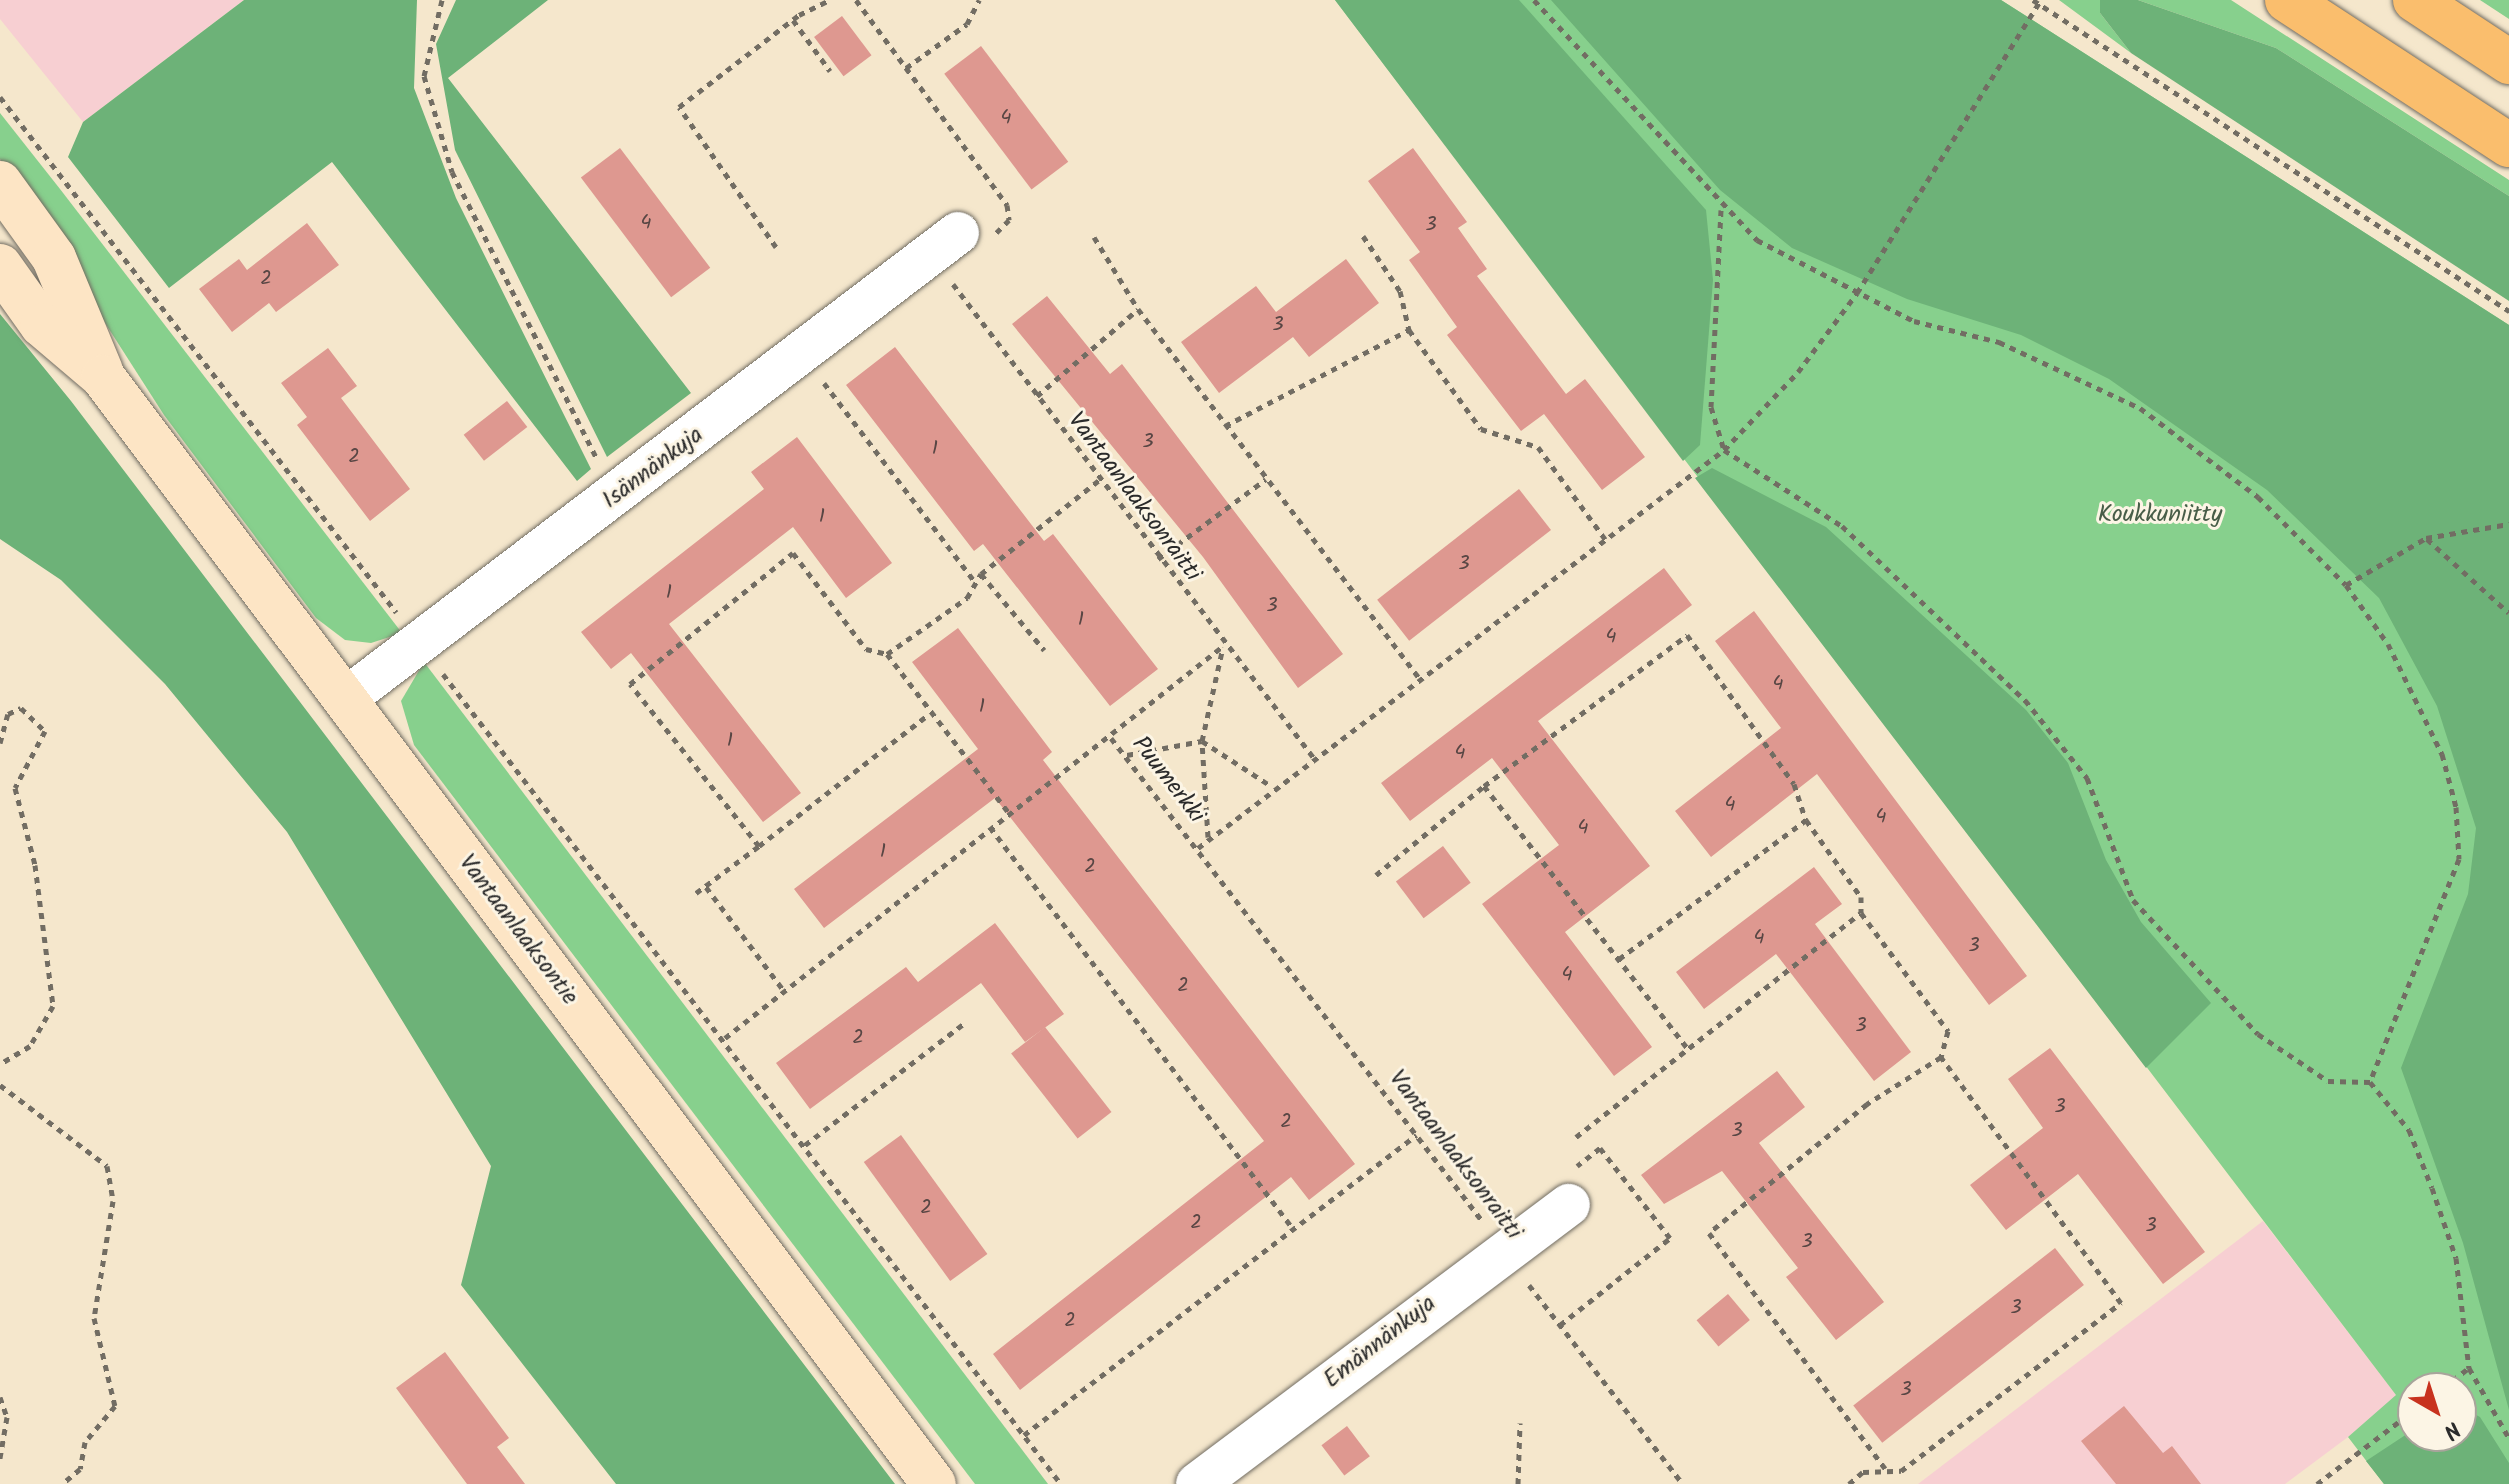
<!DOCTYPE html>
<html>
<head>
<meta charset="utf-8">
<style>
  body { margin:0 }
  #map { position:relative; width:2509px; height:1484px; overflow:hidden; background:#f5e7cc; font-family:Kalam,sans-serif }
  div>[style] { position:absolute }
  [style*='--x'] { left:calc(var(--x)*1px); top:calc(var(--y)*1px); width:calc(var(--w)*1px); rotate:calc(var(--a)*1deg) }
  .built>* { inset:0; background:#f7cfd2 }
  .green>* { inset:0; background:#87d08d }
  .forest>* { inset:0; background:#6db278 }
  .building>* { inset:0; background:#de9890; transform-origin:0 0 }
  .path>* { height:5px; margin-top:-2.5px; transform-origin:0; background:repeating-linear-gradient(90deg,#726d63 0 6px,transparent 0 12px) }
  .roads { filter:drop-shadow(0 0 2px #726d63) drop-shadow(0 0 2px #726d63) }
  .minor>* { height:42px; margin:-21px; padding:0 21px; transform-origin:21px; border-radius:21px; background:#fff }
  .secondary>* { height:44px; margin:-22px; padding:0 22px; transform-origin:22px; border-radius:22px; background:#fde5c5 }
  .trunk>* { height:44px; margin:-22px; padding:0 22px; transform-origin:22px; border-radius:22px; background:#fabe6d }
  span { translate:-50% -50%; white-space:nowrap; text-align:center; line-height:1.15; -webkit-text-stroke:6px #fcf5e5; paint-order:stroke }
  .number-label { font-size:20px; color:#584644 }
  .number-label span { -webkit-text-stroke-width:0 }
  .street-label { font-size:24px; color:#2b2b2b }
  .park-label { font-size:24px; color:#475d48 }
  .north { position:absolute; left:2397px; top:1372px; width:80px; height:80px; box-sizing:border-box; background:#fcf5e5; border:2px solid #a8a49b; border-radius:50%; rotate:141deg; font-size:22px; font-weight:700; line-height:32px; text-align:center; color:#2b2b2b }
  .north::after { content:''; display:block; margin:auto; width:28px; height:36px; background:#c8321e; clip-path:polygon(50% 0,100% 100%,50% 72%,0 100%) }
</style>
</head>
<body>
<div id="map">
  <div class="built">
    <i style="clip-path:polygon(0 0,244px 0,83px 122px,0 19px)"></i>
    <i style="clip-path:polygon(2263px 1221px,2397px 1396px,2348px 1437px,2285px 1484px,1918px 1484px)"></i>
  </div>
  <div class="green">
    <i style="clip-path:polygon(evenodd,1335px 0,2001px 0,2509px 325px,2509px 1484px,2384px 1484px,2348px 1437px,2396px 1395px,1335px 0,2413px 1388px,2461px 1388px,2461px 1436px,2413px 1436px,2413px 1388px)"></i>
    <i style="clip-path:polygon(2059px 0,2100px 0,2100px 13px,2131px 53px)"></i>
    <i style="clip-path:polygon(2138px 0,2231px 0,2509px 180px,2509px 196px,2276px 48px)"></i>
    <i style="clip-path:polygon(2480px 0,2509px 0,2509px 19px)"></i>
    <i style="clip-path:polygon(0 113px,60px 189px,402px 633px,371px 643px,345px 640px,316px 618px,164px 415px,0 159px)"></i>
    <i style="clip-path:polygon(424px 662px,1048px 1484px,975px 1484px,414px 745px,401px 701px)"></i>
  </div>
  <div class="forest">
    <i style="clip-path:polygon(244px 0,417px 0,414px 88px,456px 198px,591px 469px,577px 481px,332px 162px,169px 288px,68px 157px,83px 122px)"></i>
    <i style="clip-path:polygon(456px 0,548px 0,448px 78px,691px 393px,607px 457px,455px 150px,436px 44px)"></i>
    <i style="clip-path:polygon(1335px 0,1519px 0,1706px 210px,1713px 280px,1700px 445px,1683px 461px)"></i>
    <i style="clip-path:polygon(1551px 0,2001px 0,2509px 325px,2509px 1410px,2463px 1243px,2401px 1068px,2468px 894px,2476px 828px,2437px 706px,2379px 598px,2267px 490px,2109px 379px,2021px 335px,1907px 299px,1792px 248px,1720px 190px)"></i>
    <i style="clip-path:polygon(2100px 0,2138px 0,2276px 48px,2509px 196px,2509px 301px,2131px 53px,2100px 13px)"></i>
    <i style="clip-path:polygon(0 314px,71px 401px,895px 1484px,616px 1484px,461px 1285px,491px 1166px,287px 832px,165px 684px,61px 580px,0 539px)"></i>
    <i style="clip-path:polygon(1712px 468px,1826px 527px,2026px 710px,2068px 763px,2106px 860px,2141px 922px,2211px 1003px,2146px 1068px,1695px 478px)"></i>
    <i style="clip-path:polygon(2461px 1407px,2480px 1417px,2509px 1463px,2509px 1484px,2384px 1484px,2366px 1461px,2413px 1430px,2413px 1436px,2461px 1436px)"></i>
  </div>
  <div class="building">
    <i style="left:842px;top:16px;width:49px;height:35px;rotate:53deg"></i>
    <i style="left:981px;top:46px;width:145px;height:46px;rotate:53deg"></i>
    <i style="left:620px;top:148px;width:150px;height:49px;rotate:53deg"></i>
    <i style="clip-path:polygon(1413px 148px,1467px 222px,1458px 228px,1487px 269px,1477px 276px,1566px 394px,1585px 379px,1645px 457px,1602px 490px,1544px 414px,1521px 431px,1447px 335px,1457px 327px,1409px 260px,1420px 252px,1368px 181px)"></i>
    <i style="clip-path:polygon(307px 223px,339px 265px,276px 312px,269px 303px,232px 332px,199px 289px,239px 259px,247px 270px)"></i>
    <i style="clip-path:polygon(1346px 259px,1379px 303px,1309px 357px,1293px 337px,1219px 393px,1181px 342px,1256px 286px,1276px 312px)"></i>
    <i style="clip-path:polygon(1047px 296px,1110px 374px,1122px 364px,1343px 654px,1298px 688px,1203px 557px,1012px 324px)"></i>
    <i style="clip-path:polygon(895px 347px,1044px 541px,1053px 534px,1158px 669px,1110px 706px,983px 544px,974px 551px,846px 385px)"></i>
    <i style="clip-path:polygon(328px 348px,357px 386px,341px 398px,410px 489px,370px 521px,297px 425px,307px 417px,281px 383px)"></i>
    <i style="left:507px;top:401px;width:33px;height:55px;rotate:52deg"></i>
    <i style="clip-path:polygon(797px 437px,892px 563px,846px 598px,793px 527px,669px 624px,801px 793px,763px 822px,631px 653px,611px 669px,581px 632px,764px 489px,751px 472px)"></i>
    <i style="left:1519px;top:489px;width:52px;height:180px;rotate:52deg"></i>
    <i style="clip-path:polygon(1664px 568px,1692px 605px,1538px 721px,1650px 866px,1565px 932px,1652px 1047px,1614px 1076px,1482px 904px,1559px 845px,1492px 758px,1410px 821px,1381px 783px)"></i>
    <i style="clip-path:polygon(1754px 611px,2027px 976px,1989px 1005px,1817px 774px,1711px 857px,1675px 811px,1781px 728px,1715px 641px)"></i>
    <i style="clip-path:polygon(958px 628px,1052px 752px,1043px 760px,1355px 1164px,1309px 1200px,1291px 1177px,1020px 1390px,993px 1354px,1264px 1141px,995px 798px,824px 928px,794px 889px,978px 749px,912px 662px)"></i>
    <i style="left:1443px;top:846px;width:46px;height:59px;rotate:53deg"></i>
    <i style="clip-path:polygon(1814px 867px,1842px 904px,1815px 924px,1911px 1052px,1874px 1081px,1776px 954px,1704px 1009px,1676px 972px)"></i>
    <i style="clip-path:polygon(995px 923px,1064px 1014px,1025px 1042px,981px 983px,810px 1109px,776px 1063px,906px 967px,918px 982px)"></i>
    <i style="left:1045px;top:1027px;width:108px;height:43px;rotate:52deg"></i>
    <i style="clip-path:polygon(2050px 1048px,2205px 1252px,2163px 1284px,2078px 1174px,2006px 1230px,1970px 1185px,2043px 1128px,2008px 1079px)"></i>
    <i style="clip-path:polygon(1777px 1071px,1805px 1107px,1759px 1143px,1884px 1302px,1836px 1340px,1786px 1277px,1798px 1268px,1722px 1171px,1664px 1204px,1641px 1175px)"></i>
    <i style="left:901px;top:1135px;width:147px;height:46px;rotate:54deg"></i>
    <i style="left:2055px;top:1248px;width:47px;height:256px;rotate:52deg"></i>
    <i style="left:1728px;top:1294px;width:34px;height:41px;rotate:50deg"></i>
    <i style="clip-path:polygon(445px 1352px,509px 1438px,497px 1447px,525px 1484px,467px 1484px,396px 1388px)"></i>
    <i style="clip-path:polygon(2124px 1406px,2163px 1453px,2172px 1446px,2201px 1484px,2116px 1484px,2081px 1441px)"></i>
    <i style="left:1347px;top:1426px;width:38px;height:32px;rotate:53deg"></i>
  </div>
  <div class="path">
    <i style="--x:442;--y:0;--w:78;--a:103.3"></i>
    <i style="--x:424;--y:76;--w:100;--a:73.7"></i>
    <i style="--x:452;--y:172;--w:319;--a:63.2"></i>
    <i style="--x:856;--y:0;--w:255;--a:53.6"></i>
    <i style="--x:1007;--y:205;--w:15;--a:82"></i>
    <i style="--x:1009;--y:220;--w:18;--a:135"></i>
    <i style="--x:1534;--y:0;--w:328;--a:47.1"></i>
    <i style="--x:1757;--y:240;--w:177;--a:27.3"></i>
    <i style="--x:1914;--y:321;--w:88;--a:13.9"></i>
    <i style="--x:1999;--y:342;--w:156;--a:25.1"></i>
    <i style="--x:2140;--y:408;--w:148;--a:37"></i>
    <i style="--x:2258;--y:497;--w:124;--a:45"></i>
    <i style="--x:2346;--y:585;--w:72;--a:54.6"></i>
    <i style="--x:2388;--y:644;--w:123;--a:63.9"></i>
    <i style="--x:2442;--y:754;--w:55;--a:75.2"></i>
    <i style="--x:2456;--y:807;--w:52;--a:86.7"></i>
    <i style="--x:2459;--y:859;--w:240;--a:111.8"></i>
    <i style="--x:2370;--y:1082;--w:62;--a:50.9"></i>
    <i style="--x:2409;--y:1130;--w:62;--a:68.4"></i>
    <i style="--x:2432;--y:1188;--w:74;--a:71.1"></i>
    <i style="--x:2456;--y:1258;--w:111;--a:83.3"></i>
    <i style="--x:2469;--y:1368;--w:81;--a:60.3"></i>
    <i style="--x:2033;--y:0;--w:569;--a:33.16"></i>
    <i style="--x:793;--y:20;--w:63;--a:54"></i>
    <i style="--x:906;--y:68;--w:75;--a:-35.8"></i>
    <i style="--x:967;--y:24;--w:27;--a:-63"></i>
    <i style="--x:0;--y:97;--w:650;--a:52.44"></i>
    <i style="--x:1721;--y:210;--w:197;--a:92.9"></i>
    <i style="--x:1711;--y:407;--w:45;--a:73.2"></i>
    <i style="--x:1724;--y:450;--w:140;--a:32.8"></i>
    <i style="--x:1842;--y:526;--w:253;--a:43.6"></i>
    <i style="--x:2025;--y:700;--w:100;--a:51.5"></i>
    <i style="--x:2087;--y:778;--w:130;--a:69.3"></i>
    <i style="--x:2133;--y:900;--w:183;--a:47"></i>
    <i style="--x:2258;--y:1034;--w:84;--a:33.9"></i>
    <i style="--x:2328;--y:1081;--w:42;--a:1.4"></i>
    <i style="--x:1363;--y:236;--w:66;--a:56.1"></i>
    <i style="--x:1400;--y:291;--w:40;--a:77"></i>
    <i style="--x:1409;--y:330;--w:122;--a:54"></i>
    <i style="--x:1481;--y:429;--w:60;--a:17.5"></i>
    <i style="--x:1538;--y:447;--w:114;--a:53.9"></i>
    <i style="--x:1094;--y:237;--w:84;--a:58.6"></i>
    <i style="--x:1138;--y:309;--w:464;--a:52.7"></i>
    <i style="--x:776;--y:247;--w:170;--a:-124.7"></i>
    <i style="--x:679;--y:107;--w:151;--a:-37.5"></i>
    <i style="--x:799;--y:15;--w:34;--a:-26"></i>
    <i style="--x:953;--y:284;--w:596;--a:52.71"></i>
    <i style="--x:824;--y:383;--w:251;--a:52.8"></i>
    <i style="--x:1037;--y:396;--w:133;--a:-40.7"></i>
    <i style="--x:1225;--y:426;--w:208;--a:-27.6"></i>
    <i style="--x:2427;--y:539;--w:110;--a:42.1"></i>
    <i style="--x:1158;--y:559;--w:134;--a:-36.5"></i>
    <i style="--x:981;--y:574;--w:99;--a:50.3"></i>
    <i style="--x:2346;--y:585;--w:93;--a:-30.4"></i>
    <i style="--x:2426;--y:538;--w:84;--a:-9.6"></i>
    <i style="--x:887;--y:654;--w:200;--a:52.5"></i>
    <i style="--x:443;--y:674;--w:1019;--a:52.66"></i>
    <i style="--x:1111;--y:738;--w:610;--a:52.45"></i>
    <i style="--x:0;--y:743;--w:30;--a:-75"></i>
    <i style="--x:8;--y:714;--w:14;--a:-25"></i>
    <i style="--x:21;--y:708;--w:33;--a:44"></i>
    <i style="--x:45;--y:731;--w:64;--a:117.8"></i>
    <i style="--x:15;--y:788;--w:80;--a:75.4"></i>
    <i style="--x:35;--y:865;--w:142;--a:82.7"></i>
    <i style="--x:53;--y:1006;--w:46;--a:119.9"></i>
    <i style="--x:30;--y:1046;--w:35;--a:149"></i>
    <i style="--x:1127;--y:755;--w:76;--a:-10.6"></i>
    <i style="--x:1202;--y:741;--w:82;--a:33.1"></i>
    <i style="--x:1484;--y:786;--w:253;--a:-36.6"></i>
    <i style="--x:1687;--y:635;--w:183;--a:54.3"></i>
    <i style="--x:1794;--y:784;--w:38;--a:72"></i>
    <i style="--x:1806;--y:820;--w:95;--a:54.5"></i>
    <i style="--x:1861;--y:897;--w:16;--a:90"></i>
    <i style="--x:990;--y:827;--w:505;--a:52.97"></i>
    <i style="--x:1208;--y:837;--w:96;--a:-93.6"></i>
    <i style="--x:1202;--y:741;--w:96;--a:-77.4"></i>
    <i style="--x:759;--y:846;--w:215;--a:-37.8"></i>
    <i style="--x:1198;--y:848;--w:660;--a:-37.11"></i>
    <i style="--x:1724;--y:450;--w:108;--a:-46.5"></i>
    <i style="--x:1798;--y:372;--w:99;--a:-53.2"></i>
    <i style="--x:1857;--y:293;--w:346;--a:-57.9"></i>
    <i style="--x:1376;--y:875;--w:140;--a:-39.5"></i>
    <i style="--x:1484;--y:786;--w:333;--a:52.2"></i>
    <i style="--x:706;--y:887;--w:130;--a:53.1"></i>
    <i style="--x:696;--y:893;--w:79;--a:-36.7"></i>
    <i style="--x:759;--y:846;--w:207;--a:-128.5"></i>
    <i style="--x:630;--y:684;--w:209;--a:-38.8"></i>
    <i style="--x:793;--y:553;--w:121;--a:52.8"></i>
    <i style="--x:866;--y:649;--w:22;--a:13"></i>
    <i style="--x:887;--y:654;--w:98;--a:-35"></i>
    <i style="--x:967;--y:598;--w:28;--a:-60"></i>
    <i style="--x:981;--y:574;--w:151;--a:-38.5"></i>
    <i style="--x:1619;--y:959;--w:233;--a:-36.6"></i>
    <i style="--x:725;--y:1038;--w:634;--a:-38.21"></i>
    <i style="--x:0;--y:1085;--w:134;--a:37.1"></i>
    <i style="--x:107;--y:1166;--w:36;--a:80"></i>
    <i style="--x:113;--y:1201;--w:119;--a:99.2"></i>
    <i style="--x:94;--y:1318;--w:90;--a:76.6"></i>
    <i style="--x:115;--y:1406;--w:47;--a:129.8"></i>
    <i style="--x:85;--y:1442;--w:27;--a:100"></i>
    <i style="--x:80;--y:1469;--w:23;--a:140"></i>
    <i style="--x:1576;--y:1137;--w:362;--a:-38.2"></i>
    <i style="--x:1861;--y:913;--w:147;--a:53.6"></i>
    <i style="--x:1948;--y:1031;--w:27;--a:105"></i>
    <i style="--x:1941;--y:1057;--w:88;--a:147.6"></i>
    <i style="--x:1867;--y:1104;--w:204;--a:140.8"></i>
    <i style="--x:1709;--y:1233;--w:294;--a:53.2"></i>
    <i style="--x:805;--y:1145;--w:203;--a:-37.4"></i>
    <i style="--x:1529;--y:1285;--w:252;--a:52.3"></i>
    <i style="--x:1560;--y:1325;--w:140;--a:-38.3"></i>
    <i style="--x:1670;--y:1238;--w:114;--a:-127.9"></i>
    <i style="--x:1600;--y:1148;--w:29;--a:142"></i>
    <i style="--x:2443;--y:1388;--w:33;--a:-38"></i>
    <i style="--x:0;--y:1397;--w:21;--a:71"></i>
    <i style="--x:7;--y:1417;--w:42;--a:99.7"></i>
    <i style="--x:1024;--y:1435;--w:494;--a:-37.4"></i>
    <i style="--x:1518;--y:1484;--w:61;--a:-88.1"></i>
    <i style="--x:1849;--y:1484;--w:18;--a:-41"></i>
    <i style="--x:1863;--y:1472;--w:38;--a:-2"></i>
    <i style="--x:1901;--y:1471;--w:277;--a:-37.4"></i>
    <i style="--x:2121;--y:1303;--w:305;--a:-126.2"></i>
    <i style="--x:2317;--y:1484;--w:121;--a:-37.2"></i>
  </div>
  <div class="roads">
    <div class="minor">
      <i style="--x:345;--y:699;--w:770;--a:-37.24"></i>
      <i style="--x:1197;--y:1484;--w:465;--a:-36.9"></i>
    </div>
    <div class="secondary">
      <i style="--x:0;--y:183;--w:92;--a:54.2"></i>
      <i style="--x:54;--y:258;--w:122;--a:67.4"></i>
      <i style="--x:0;--y:266;--w:72;--a:54.6"></i>
      <i style="--x:42;--y:325;--w:80;--a:40.4"></i>
      <i style="--x:103;--y:377;--w:1384;--a:53.11"></i>
    </div>
    <div class="trunk">
      <i style="--x:2287;--y:0;--w:265;--a:33.2"></i>
      <i style="--x:2415;--y:0;--w:113;--a:33.4"></i>
    </div>
  </div>
  <div class="number-label">
    <span style="left:1006px;top:118px">4</span>
    <span style="left:646px;top:223px">4</span>
    <span style="left:1431px;top:225px">3</span>
    <span style="left:266px;top:279px">2</span>
    <span style="left:1278px;top:325px">3</span>
    <span style="left:1148px;top:442px">3</span>
    <span style="left:935px;top:449px">1</span>
    <span style="left:354px;top:457px">2</span>
    <span style="left:822px;top:517px">1</span>
    <span style="left:1464px;top:564px">3</span>
    <span style="left:669px;top:593px">1</span>
    <span style="left:1272px;top:606px">3</span>
    <span style="left:1081px;top:620px">1</span>
    <span style="left:1611px;top:637px">4</span>
    <span style="left:1778px;top:684px">4</span>
    <span style="left:982px;top:707px">1</span>
    <span style="left:730px;top:741px">1</span>
    <span style="left:1460px;top:753px">4</span>
    <span style="left:1730px;top:805px">4</span>
    <span style="left:1881px;top:817px">4</span>
    <span style="left:1583px;top:828px">4</span>
    <span style="left:883px;top:852px">1</span>
    <span style="left:1090px;top:867px">2</span>
    <span style="left:1759px;top:938px">4</span>
    <span style="left:1974px;top:946px">3</span>
    <span style="left:1567px;top:975px">4</span>
    <span style="left:1183px;top:986px">2</span>
    <span style="left:1861px;top:1026px">3</span>
    <span style="left:858px;top:1038px">2</span>
    <span style="left:2060px;top:1107px">3</span>
    <span style="left:1286px;top:1122px">2</span>
    <span style="left:1737px;top:1131px">3</span>
    <span style="left:926px;top:1208px">2</span>
    <span style="left:1196px;top:1223px">2</span>
    <span style="left:2151px;top:1226px">3</span>
    <span style="left:1807px;top:1242px">3</span>
    <span style="left:2016px;top:1308px">3</span>
    <span style="left:1070px;top:1321px">2</span>
    <span style="left:1906px;top:1390px">3</span>
  </div>
  <div class="street-label">
    <span style="left:653px;top:468px;rotate:-37deg">Isännänkuja</span>
    <span style="left:1134px;top:497px;rotate:53deg">Vantaanlaaksonraitti</span>
    <span style="left:1168px;top:780px;rotate:52deg">Puumerkki</span>
    <span style="left:518px;top:930px;rotate:53deg">Vantaanlaaksontie</span>
    <span style="left:1455px;top:1155px;rotate:53deg">Vantaanlaaksonraitti</span>
    <span style="left:1380px;top:1342px;rotate:-38deg">Emännänkuja</span>
  </div>
  <div class="park-label">
    <span style="left:2160px;top:515px">Koukkuniitty</span>
  </div>
  <div class="north">N</div>
</div>
</body>
</html>
